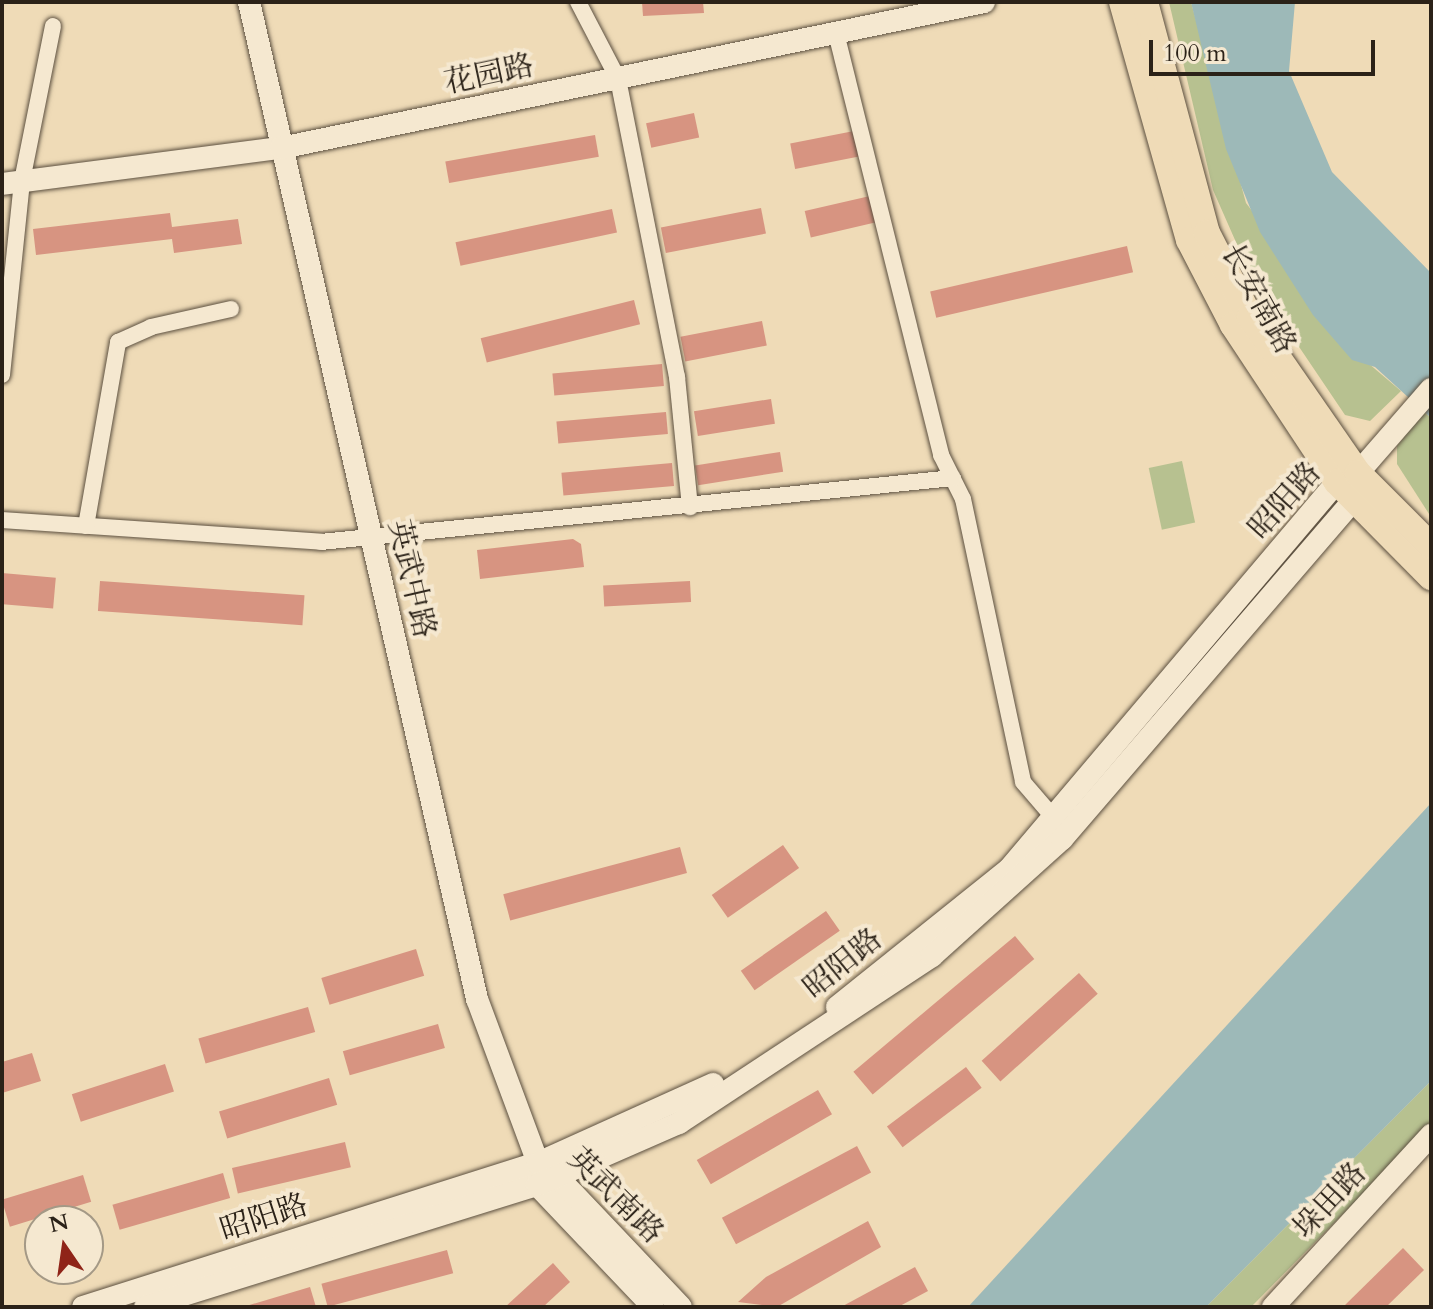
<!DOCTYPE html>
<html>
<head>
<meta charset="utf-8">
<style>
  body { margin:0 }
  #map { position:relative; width:1433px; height:1309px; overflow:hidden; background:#efdbb7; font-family:Cardo,"Noto Serif SC",serif }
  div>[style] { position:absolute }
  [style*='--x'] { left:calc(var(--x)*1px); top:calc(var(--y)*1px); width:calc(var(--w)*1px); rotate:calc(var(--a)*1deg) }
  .green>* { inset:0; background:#b7c190; transform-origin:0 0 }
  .water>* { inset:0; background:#9db9b8 }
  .building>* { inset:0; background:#d79481; transform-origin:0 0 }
  .roads { filter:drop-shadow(0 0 2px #5c5040) drop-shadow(0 0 2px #5c5040) }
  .street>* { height:16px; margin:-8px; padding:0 8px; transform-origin:8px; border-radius:8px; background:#f5e8d0 }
  .secondary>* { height:22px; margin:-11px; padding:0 11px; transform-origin:11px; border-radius:11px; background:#f5e8d0 }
  .primary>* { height:26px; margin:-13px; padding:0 13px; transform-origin:13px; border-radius:13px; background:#efdbb7 }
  span { translate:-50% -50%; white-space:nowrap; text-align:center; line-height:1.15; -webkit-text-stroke:8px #f5e8d0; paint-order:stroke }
  .street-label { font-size:30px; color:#2b2218 }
  .frame { position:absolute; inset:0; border:4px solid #2b2218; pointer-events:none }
  .north { position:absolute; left:24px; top:1205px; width:80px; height:80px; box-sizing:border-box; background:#f5e8d0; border:2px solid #a49986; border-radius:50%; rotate:347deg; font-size:22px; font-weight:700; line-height:32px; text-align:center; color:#2b2218 }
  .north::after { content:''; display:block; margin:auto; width:28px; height:36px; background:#8f2418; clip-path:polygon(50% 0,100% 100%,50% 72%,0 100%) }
  .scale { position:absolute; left:1149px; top:40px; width:226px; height:36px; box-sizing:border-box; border:4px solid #2b2218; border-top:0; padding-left:10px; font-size:24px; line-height:28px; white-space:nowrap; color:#2b2218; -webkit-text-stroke:6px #f5e8d0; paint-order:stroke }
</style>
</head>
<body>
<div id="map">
  <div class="green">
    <i style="clip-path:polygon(1169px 2px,1191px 2px,1246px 203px,1368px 363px,1401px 391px,1370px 421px,1345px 415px,1250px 274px,1213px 190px)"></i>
    <i style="clip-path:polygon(1424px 412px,1431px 418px,1431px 517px,1397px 464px,1397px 446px)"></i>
    <i style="left:1182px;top:461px;width:63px;height:34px;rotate:78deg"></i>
    <i style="clip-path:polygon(1431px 1081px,1431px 1125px,1251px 1307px,1206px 1307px)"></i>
  </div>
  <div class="water">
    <i style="clip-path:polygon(1191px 2px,1295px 2px,1289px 71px,1332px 172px,1431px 273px,1431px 418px,1375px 367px,1352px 360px,1313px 315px,1260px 232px,1226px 149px)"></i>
    <i style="clip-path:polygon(1431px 803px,1431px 1081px,1206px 1307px,968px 1307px)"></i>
  </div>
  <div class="building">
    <i style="clip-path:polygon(642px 2px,703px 2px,704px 13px,643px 16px)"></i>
    <i style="left:694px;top:113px;width:25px;height:49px;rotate:78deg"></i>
    <i style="left:854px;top:131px;width:26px;height:65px;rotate:79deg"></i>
    <i style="left:595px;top:135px;width:22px;height:152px;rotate:80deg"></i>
    <i style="left:870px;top:196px;width:27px;height:67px;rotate:77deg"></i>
    <i style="left:761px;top:208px;width:26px;height:102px;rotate:79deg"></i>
    <i style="left:612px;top:209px;width:24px;height:160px;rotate:78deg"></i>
    <i style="clip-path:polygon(170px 213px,172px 227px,238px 219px,242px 244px,174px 253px,172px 239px,36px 255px,33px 229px)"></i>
    <i style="left:1127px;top:246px;width:27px;height:202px;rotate:77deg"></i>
    <i style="left:634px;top:300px;width:25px;height:158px;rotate:76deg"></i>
    <i style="left:762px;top:321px;width:25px;height:83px;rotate:79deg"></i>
    <i style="left:662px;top:364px;width:22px;height:110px;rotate:85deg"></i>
    <i style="left:771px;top:399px;width:25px;height:78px;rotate:81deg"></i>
    <i style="left:666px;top:412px;width:22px;height:110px;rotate:85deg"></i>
    <i style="left:780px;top:452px;width:20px;height:86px;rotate:81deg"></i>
    <i style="left:672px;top:463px;width:23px;height:111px;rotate:85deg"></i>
    <i style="clip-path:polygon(573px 539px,581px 544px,584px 567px,480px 579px,477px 550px)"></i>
    <i style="left:2px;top:573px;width:54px;height:31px;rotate:5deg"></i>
    <i style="left:100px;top:581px;width:205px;height:30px;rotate:4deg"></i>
    <i style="left:690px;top:581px;width:21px;height:87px;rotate:87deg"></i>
    <i style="left:783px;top:845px;width:28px;height:87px;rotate:55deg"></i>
    <i style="left:680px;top:847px;width:27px;height:183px;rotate:75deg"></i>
    <i style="left:826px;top:911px;width:24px;height:104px;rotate:55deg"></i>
    <i style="left:1015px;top:936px;width:30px;height:211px;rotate:50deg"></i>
    <i style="left:416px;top:949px;width:28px;height:99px;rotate:73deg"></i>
    <i style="left:1079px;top:973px;width:28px;height:131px;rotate:48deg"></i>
    <i style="left:308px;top:1007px;width:26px;height:114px;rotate:74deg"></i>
    <i style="left:438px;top:1024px;width:25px;height:99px;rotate:74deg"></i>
    <i style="clip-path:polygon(32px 1053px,41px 1081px,2px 1093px,2px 1062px)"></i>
    <i style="left:165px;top:1064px;width:29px;height:98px;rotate:72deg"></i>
    <i style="left:966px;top:1067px;width:26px;height:99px;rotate:53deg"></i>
    <i style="left:329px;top:1078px;width:28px;height:115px;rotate:73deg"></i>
    <i style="left:818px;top:1090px;width:28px;height:140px;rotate:60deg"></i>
    <i style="left:345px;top:1142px;width:26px;height:116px;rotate:77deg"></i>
    <i style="left:857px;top:1146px;width:30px;height:153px;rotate:62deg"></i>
    <i style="left:223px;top:1173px;width:26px;height:115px;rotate:74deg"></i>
    <i style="left:83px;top:1175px;width:28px;height:85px;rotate:73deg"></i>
    <i style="clip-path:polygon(868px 1221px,881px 1247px,777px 1307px,738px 1302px,766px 1277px)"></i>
    <i style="clip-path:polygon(1403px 1248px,1424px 1270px,1386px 1307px,1343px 1307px)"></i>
    <i style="left:447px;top:1250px;width:24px;height:130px;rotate:75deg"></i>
    <i style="clip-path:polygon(553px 1263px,570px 1282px,543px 1307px,505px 1307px)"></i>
    <i style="clip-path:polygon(915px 1267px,928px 1291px,898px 1307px,841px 1307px)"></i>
    <i style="clip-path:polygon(310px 1287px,316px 1307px,246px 1307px,246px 1306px)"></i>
  </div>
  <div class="roads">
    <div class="street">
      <i style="--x:578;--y:2;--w:87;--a:62.5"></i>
      <i style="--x:618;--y:79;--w:304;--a:78.8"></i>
      <i style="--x:677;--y:377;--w:131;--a:84.3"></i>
      <i style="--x:836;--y:33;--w:435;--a:76"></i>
      <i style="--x:941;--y:455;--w:49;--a:63.4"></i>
      <i style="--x:963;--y:499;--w:289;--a:78"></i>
      <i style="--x:1023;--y:782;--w:48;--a:49.3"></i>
      <i style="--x:2;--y:375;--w:195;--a:-84.1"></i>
      <i style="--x:22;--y:181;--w:158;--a:-78.7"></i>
      <i style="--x:2;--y:520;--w:320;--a:3.9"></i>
      <i style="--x:321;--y:542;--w:635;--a:-5.78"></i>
      <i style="--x:86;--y:526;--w:187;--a:-80.1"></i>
      <i style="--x:118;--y:342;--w:36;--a:-24"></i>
      <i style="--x:151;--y:327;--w:82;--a:-12.7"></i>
    </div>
    <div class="secondary">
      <i style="--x:249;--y:2;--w:1023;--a:77.12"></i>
      <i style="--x:477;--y:999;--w:175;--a:69.6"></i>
      <i style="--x:538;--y:1163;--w:22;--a:93"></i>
      <i style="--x:537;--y:1185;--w:168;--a:46.4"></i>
      <i style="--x:2;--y:184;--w:281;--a:-7.4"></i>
      <i style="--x:281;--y:148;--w:718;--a:-11.73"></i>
      <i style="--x:837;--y:1007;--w:221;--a:-38.7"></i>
      <i style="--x:1009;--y:869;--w:507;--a:-49.72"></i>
      <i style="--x:1337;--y:482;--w:14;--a:-25"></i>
      <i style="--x:550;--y:1169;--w:190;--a:46.5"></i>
      <i style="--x:83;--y:1307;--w:477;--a:-17.6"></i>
      <i style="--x:538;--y:1163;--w:192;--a:-24.3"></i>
      <i style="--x:145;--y:1307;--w:411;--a:-17.3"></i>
      <i style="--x:537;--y:1185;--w:155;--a:-23.6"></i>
      <i style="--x:679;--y:1123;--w:303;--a:-33.4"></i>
      <i style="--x:932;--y:956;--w:175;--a:-42"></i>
      <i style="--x:1062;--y:839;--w:448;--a:-49.3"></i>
      <i style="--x:1354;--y:499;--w:26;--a:-81"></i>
      <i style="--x:1358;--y:473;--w:111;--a:-49"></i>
      <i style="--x:1273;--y:1307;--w:234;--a:-47.4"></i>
    </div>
    <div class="primary">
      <i style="--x:1122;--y:2;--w:247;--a:74.3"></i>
      <i style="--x:1189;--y:240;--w:96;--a:62.6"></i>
      <i style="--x:1233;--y:325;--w:188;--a:56.5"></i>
      <i style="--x:1337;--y:482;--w:134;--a:45.3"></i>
      <i style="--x:1145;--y:2;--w:239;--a:75"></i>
      <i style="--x:1207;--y:233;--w:94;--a:62.9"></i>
      <i style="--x:1250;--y:317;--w:190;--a:55.3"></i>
      <i style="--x:1358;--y:473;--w:103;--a:45"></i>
    </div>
  </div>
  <div class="street-label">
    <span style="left:489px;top:75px;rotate:-12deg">花园路</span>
    <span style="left:1258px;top:299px;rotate:61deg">长安南路</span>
    <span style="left:1285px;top:501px;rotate:-48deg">昭阳路</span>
    <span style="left:411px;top:579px;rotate:77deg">英武中路</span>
    <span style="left:843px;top:964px;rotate:-39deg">昭阳路</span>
    <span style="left:615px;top:1196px;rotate:45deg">英武南路</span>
    <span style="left:1330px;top:1201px;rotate:-47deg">垛田路</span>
    <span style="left:264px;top:1218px;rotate:-18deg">昭阳路</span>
  </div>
  <div class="frame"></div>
  <div class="north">N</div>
  <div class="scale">100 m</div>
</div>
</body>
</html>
